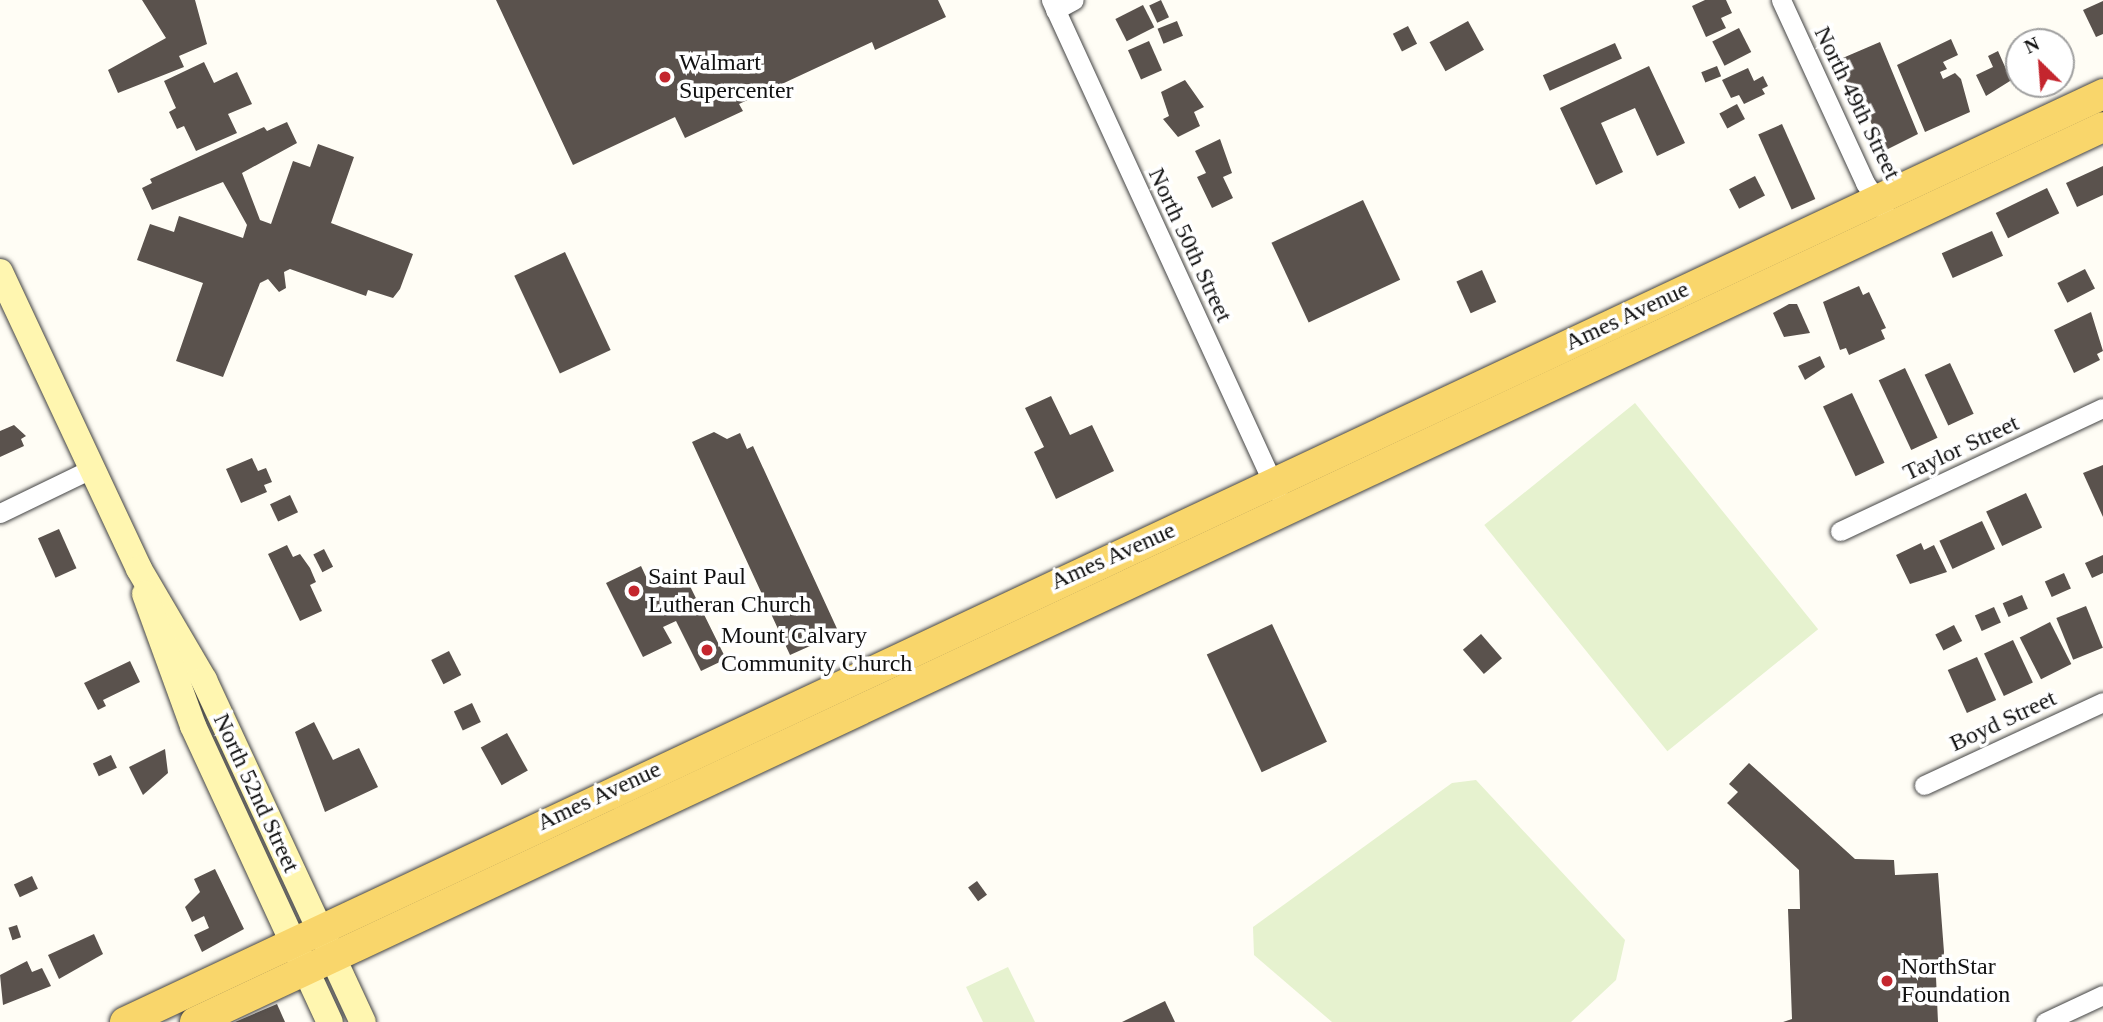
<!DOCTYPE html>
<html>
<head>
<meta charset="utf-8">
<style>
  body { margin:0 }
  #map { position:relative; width:2103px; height:1022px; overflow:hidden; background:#fffdf5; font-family:Georgia,serif }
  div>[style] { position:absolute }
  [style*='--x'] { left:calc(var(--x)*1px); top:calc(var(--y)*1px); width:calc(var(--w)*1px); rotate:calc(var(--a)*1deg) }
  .pitch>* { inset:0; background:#e6f2cf; transform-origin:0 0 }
  .building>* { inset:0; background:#5a524d; transform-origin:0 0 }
  .roads { filter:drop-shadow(0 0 2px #444) drop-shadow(0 0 2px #444) }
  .minor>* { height:19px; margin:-9.5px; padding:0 9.5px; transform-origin:9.5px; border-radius:9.5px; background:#fff }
  .secondary>* { height:26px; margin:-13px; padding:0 13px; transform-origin:13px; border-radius:13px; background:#fff6b0 }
  .primary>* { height:30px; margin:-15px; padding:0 15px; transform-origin:15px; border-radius:15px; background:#f9d66b }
  .dots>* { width:19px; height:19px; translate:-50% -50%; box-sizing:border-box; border:4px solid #fff; border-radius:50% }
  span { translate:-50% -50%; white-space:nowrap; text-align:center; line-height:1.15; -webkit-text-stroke:7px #fff; paint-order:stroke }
  .poi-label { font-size:24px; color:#111 }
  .left { translate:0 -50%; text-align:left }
  .street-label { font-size:24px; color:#111 }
  .north { position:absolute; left:2005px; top:28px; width:70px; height:70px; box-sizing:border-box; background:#fff; border:2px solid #a0a0a0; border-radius:50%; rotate:335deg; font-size:19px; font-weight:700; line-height:28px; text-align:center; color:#111 }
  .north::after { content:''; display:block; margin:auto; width:24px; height:32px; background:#c4262e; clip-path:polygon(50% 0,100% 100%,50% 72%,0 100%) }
</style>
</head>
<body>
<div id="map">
  <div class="pitch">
    <i style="left:1635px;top:403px;width:291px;height:194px;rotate:51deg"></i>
    <i style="clip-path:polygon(1476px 780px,1625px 940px,1616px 980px,1571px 1022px,1332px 1022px,1254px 955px,1253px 927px,1452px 783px)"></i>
    <i style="clip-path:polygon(1008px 967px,1035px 1022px,983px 1022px,966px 987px)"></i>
  </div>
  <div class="building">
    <i style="clip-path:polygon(142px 0,195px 0,207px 44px,179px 56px,184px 67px,118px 93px,108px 70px,166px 38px)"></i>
    <i style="clip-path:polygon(496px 0,938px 0,946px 17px,875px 50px,872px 42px,739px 104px,743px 111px,685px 138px,675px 117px,573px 165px)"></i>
    <i style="left:1161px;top:0;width:19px;height:13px;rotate:65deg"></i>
    <i style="clip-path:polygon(1705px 0,1726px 0,1732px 13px,1721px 18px,1726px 28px,1706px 37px,1692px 6px)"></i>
    <i style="clip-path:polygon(2103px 1px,2103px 34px,2096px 37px,2083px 10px)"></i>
    <i style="left:1143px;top:5px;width:25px;height:31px;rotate:63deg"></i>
    <i style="left:1177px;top:21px;width:16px;height:21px;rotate:68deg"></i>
    <i style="left:1468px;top:21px;width:33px;height:44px;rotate:61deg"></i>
    <i style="left:1408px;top:26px;width:20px;height:17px;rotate:63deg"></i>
    <i style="left:1739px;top:28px;width:27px;height:30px;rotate:63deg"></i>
    <i style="clip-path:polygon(1951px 39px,1958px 55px,1943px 62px,1947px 69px,1940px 72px,1943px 79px,1955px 73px,1961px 79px,1970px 112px,1925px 132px,1897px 65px)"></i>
    <i style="left:1149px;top:41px;width:32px;height:23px;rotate:66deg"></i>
    <i style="clip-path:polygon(1880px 42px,1918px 134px,1884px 151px,1869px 118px,1862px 120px,1838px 60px)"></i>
    <i style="left:1615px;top:43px;width:17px;height:79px;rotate:66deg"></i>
    <i style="clip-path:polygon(1998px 51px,2006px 69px,2013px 65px,2018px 76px,1986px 96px,1976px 75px,1993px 67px,1988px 56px)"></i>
    <i style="clip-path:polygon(204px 62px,214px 83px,237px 72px,252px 104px,228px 114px,237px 133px,196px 151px,184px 126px,177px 129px,169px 112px,176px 108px,164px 81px)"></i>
    <i style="clip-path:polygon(1649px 66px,1685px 143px,1657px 156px,1635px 108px,1601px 123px,1623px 172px,1596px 185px,1560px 108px)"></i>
    <i style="left:1717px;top:66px;width:11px;height:17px;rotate:68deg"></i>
    <i style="clip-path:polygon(1748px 68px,1754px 81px,1763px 76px,1768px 86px,1762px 89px,1765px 94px,1744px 104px,1739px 95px,1731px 98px,1722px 80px)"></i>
    <i style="clip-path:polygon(1185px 80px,1204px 107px,1194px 112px,1200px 126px,1178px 137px,1163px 119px,1169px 116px,1161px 92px)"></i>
    <i style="left:1737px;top:104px;width:17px;height:20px;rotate:62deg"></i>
    <i style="clip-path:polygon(287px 122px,297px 143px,242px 173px,260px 220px,271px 224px,293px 161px,310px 167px,318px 144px,354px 157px,331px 223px,413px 254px,400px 289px,393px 298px,368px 290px,366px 296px,290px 269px,284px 272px,286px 288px,279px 292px,268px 279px,260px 283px,223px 377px,176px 361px,203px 283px,137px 260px,150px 224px,174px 232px,179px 216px,243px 238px,247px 225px,223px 182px,152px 210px,142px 188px,152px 183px,150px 179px,264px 127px,267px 131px)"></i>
    <i style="left:1782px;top:124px;width:82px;height:26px;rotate:66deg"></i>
    <i style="clip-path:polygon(1220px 139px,1232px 173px,1223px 177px,1233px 198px,1212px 208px,1197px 177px,1206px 173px,1195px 151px)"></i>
    <i style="clip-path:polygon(2103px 166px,2103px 195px,2077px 207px,2066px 183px)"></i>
    <i style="left:1755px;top:176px;width:22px;height:29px;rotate:63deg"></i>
    <i style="left:2047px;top:188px;width:28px;height:57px;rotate:64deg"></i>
    <i style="left:1363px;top:200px;width:88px;height:101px;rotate:65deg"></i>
    <i style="left:1992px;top:231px;width:27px;height:55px;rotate:66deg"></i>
    <i style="left:565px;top:252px;width:108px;height:56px;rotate:65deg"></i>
    <i style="left:2085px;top:269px;width:22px;height:31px;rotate:63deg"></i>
    <i style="left:1482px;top:270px;width:35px;height:28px;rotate:66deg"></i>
    <i style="clip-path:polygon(1859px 286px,1863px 295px,1869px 292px,1886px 328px,1881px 330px,1885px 339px,1849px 355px,1846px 348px,1840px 350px,1823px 302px)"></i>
    <i style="clip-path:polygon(1789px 304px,1797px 304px,1810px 333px,1784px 337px,1773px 313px)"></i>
    <i style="clip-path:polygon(2091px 312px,2103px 351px,2097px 354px,2100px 360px,2074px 373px,2054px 330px)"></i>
    <i style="clip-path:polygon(1820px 356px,1825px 367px,1805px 380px,1798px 366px)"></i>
    <i style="left:1950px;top:363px;width:56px;height:28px;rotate:65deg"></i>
    <i style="left:1905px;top:368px;width:77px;height:29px;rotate:65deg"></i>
    <i style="left:1852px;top:393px;width:77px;height:32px;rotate:65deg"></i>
    <i style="clip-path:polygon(1051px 396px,1070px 435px,1092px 425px,1114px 471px,1056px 499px,1034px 452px,1044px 447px,1025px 408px)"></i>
    <i style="clip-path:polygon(14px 425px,26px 436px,21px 439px,24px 446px,0 457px,0 431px)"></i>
    <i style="clip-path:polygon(714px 432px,727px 439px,740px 433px,747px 449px,753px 446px,839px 633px,790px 655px,692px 442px)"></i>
    <i style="clip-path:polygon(252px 458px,258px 471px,266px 468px,272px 482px,264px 485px,267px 492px,241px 503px,226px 469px)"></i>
    <i style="clip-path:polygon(2103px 465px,2103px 517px,2083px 473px)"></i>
    <i style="left:2026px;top:493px;width:38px;height:44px;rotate:65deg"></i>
    <i style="left:290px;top:495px;width:19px;height:22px;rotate:65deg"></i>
    <i style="left:1982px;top:521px;width:31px;height:47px;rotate:65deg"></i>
    <i style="left:59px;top:529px;width:43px;height:23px;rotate:66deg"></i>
    <i style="clip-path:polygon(1921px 543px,1924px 550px,1934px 545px,1947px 572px,1910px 584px,1896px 555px)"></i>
    <i style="clip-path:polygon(287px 545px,293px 557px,300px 554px,310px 568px,316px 582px,310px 585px,322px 611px,300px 621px,268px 554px)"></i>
    <i style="left:324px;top:549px;width:20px;height:12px;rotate:63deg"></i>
    <i style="clip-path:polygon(2103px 555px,2103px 573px,2092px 578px,2085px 563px)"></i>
    <i style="clip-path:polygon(641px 566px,648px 581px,659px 575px,665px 587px,685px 576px,726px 659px,701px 671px,676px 621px,663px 627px,672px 643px,643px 657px,606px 583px)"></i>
    <i style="left:2064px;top:573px;width:17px;height:21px;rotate:66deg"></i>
    <i style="left:2022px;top:595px;width:15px;height:21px;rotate:67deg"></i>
    <i style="left:2086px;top:606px;width:45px;height:32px;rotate:68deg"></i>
    <i style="left:1994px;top:607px;width:17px;height:21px;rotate:66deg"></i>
    <i style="left:2050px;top:622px;width:47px;height:34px;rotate:63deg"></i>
    <i style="left:1272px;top:624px;width:130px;height:72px;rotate:65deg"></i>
    <i style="left:1954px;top:625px;width:18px;height:21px;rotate:63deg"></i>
    <i style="left:1481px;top:634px;width:32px;height:24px;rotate:49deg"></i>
    <i style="left:2013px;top:640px;width:47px;height:32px;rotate:65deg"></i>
    <i style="left:449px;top:651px;width:27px;height:20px;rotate:63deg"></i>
    <i style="left:1977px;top:657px;width:47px;height:32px;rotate:66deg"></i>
    <i style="clip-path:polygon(130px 661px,140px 682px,103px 700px,106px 706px,98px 710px,84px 683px)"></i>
    <i style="left:472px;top:703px;width:21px;height:20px;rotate:65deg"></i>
    <i style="clip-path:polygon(314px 722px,333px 760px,359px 748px,378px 787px,325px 812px,295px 732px)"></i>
    <i style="left:507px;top:733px;width:43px;height:30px;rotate:61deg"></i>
    <i style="clip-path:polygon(165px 749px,168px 773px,143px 795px,129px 767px)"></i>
    <i style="left:111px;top:755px;width:14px;height:20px;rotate:65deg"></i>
    <i style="clip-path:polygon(1749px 763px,1855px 859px,1894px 860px,1895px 875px,1938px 873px,1944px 952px,1942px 976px,1936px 977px,1938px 1022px,1783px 1022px,1792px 1019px,1788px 909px,1800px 909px,1799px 870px,1727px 803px,1738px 792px,1729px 784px)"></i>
    <i style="clip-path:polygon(215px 869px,244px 929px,202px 952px,194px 935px,209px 928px,204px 916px,192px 922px,185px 907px,200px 892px,194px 879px)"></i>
    <i style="left:32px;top:876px;width:14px;height:20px;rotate:65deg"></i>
    <i style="left:977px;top:881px;width:17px;height:11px;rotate:54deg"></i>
    <i style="left:17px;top:925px;width:13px;height:9px;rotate:72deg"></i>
    <i style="clip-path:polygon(94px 934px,103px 954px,59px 979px,48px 955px)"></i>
    <i style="clip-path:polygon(27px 961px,32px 972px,42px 968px,51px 986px,3px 1005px,0 975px)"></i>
    <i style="clip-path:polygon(1165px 1001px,1175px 1022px,1122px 1022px)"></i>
    <i style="clip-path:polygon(277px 1004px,285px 1022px,235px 1022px)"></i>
  </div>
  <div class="roads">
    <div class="minor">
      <i style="--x:1051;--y:0;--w:541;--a:65.33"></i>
      <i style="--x:1781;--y:0;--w:201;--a:65.3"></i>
      <i style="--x:1865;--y:183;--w:32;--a:55"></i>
      <i style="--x:1055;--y:10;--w:21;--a:-28"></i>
      <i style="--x:0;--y:513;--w:101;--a:-25.8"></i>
      <i style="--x:1840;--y:531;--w:290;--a:-25.1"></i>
      <i style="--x:1924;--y:785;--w:197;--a:-24.9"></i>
      <i style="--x:2045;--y:1022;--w:64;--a:-25"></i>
    </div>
    <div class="secondary">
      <i style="--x:0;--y:272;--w:328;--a:64.9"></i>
      <i style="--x:139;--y:569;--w:129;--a:59.6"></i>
      <i style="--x:204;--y:680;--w:377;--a:65.1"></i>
      <i style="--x:145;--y:594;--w:140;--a:70"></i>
      <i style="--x:193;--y:726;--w:326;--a:65.2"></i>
    </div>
    <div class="primary">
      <i style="--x:125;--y:1022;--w:2185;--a:-25.13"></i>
      <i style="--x:195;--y:1022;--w:2107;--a:-25.13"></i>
    </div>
  </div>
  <div class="dots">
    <i style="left:665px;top:77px;background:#c4262e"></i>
    <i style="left:634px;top:591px;background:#c4262e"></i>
    <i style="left:707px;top:650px;background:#c4262e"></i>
    <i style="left:1887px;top:981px;background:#c4262e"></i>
  </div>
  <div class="poi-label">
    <span class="left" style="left:679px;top:77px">Walmart<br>Supercenter</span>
    <span class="left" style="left:648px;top:591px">Saint Paul<br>Lutheran Church</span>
    <span class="left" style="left:721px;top:650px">Mount Calvary<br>Community Church</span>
    <span class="left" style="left:1901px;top:981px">NorthStar<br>Foundation</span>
  </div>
  <div class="street-label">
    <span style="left:1857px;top:103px;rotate:64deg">North 49th Street</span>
    <span style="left:1190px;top:245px;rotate:65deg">North 50th Street</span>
    <span style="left:1627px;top:316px;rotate:-25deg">Ames Avenue</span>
    <span style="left:1961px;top:448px;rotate:-25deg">Taylor Street</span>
    <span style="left:1113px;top:556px;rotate:-24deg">Ames Avenue</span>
    <span style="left:2003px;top:721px;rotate:-25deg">Boyd Street</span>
    <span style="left:256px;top:793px;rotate:65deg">North 52nd Street</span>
    <span style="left:599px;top:796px;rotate:-25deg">Ames Avenue</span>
  </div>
  <div class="north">N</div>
</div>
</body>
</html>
